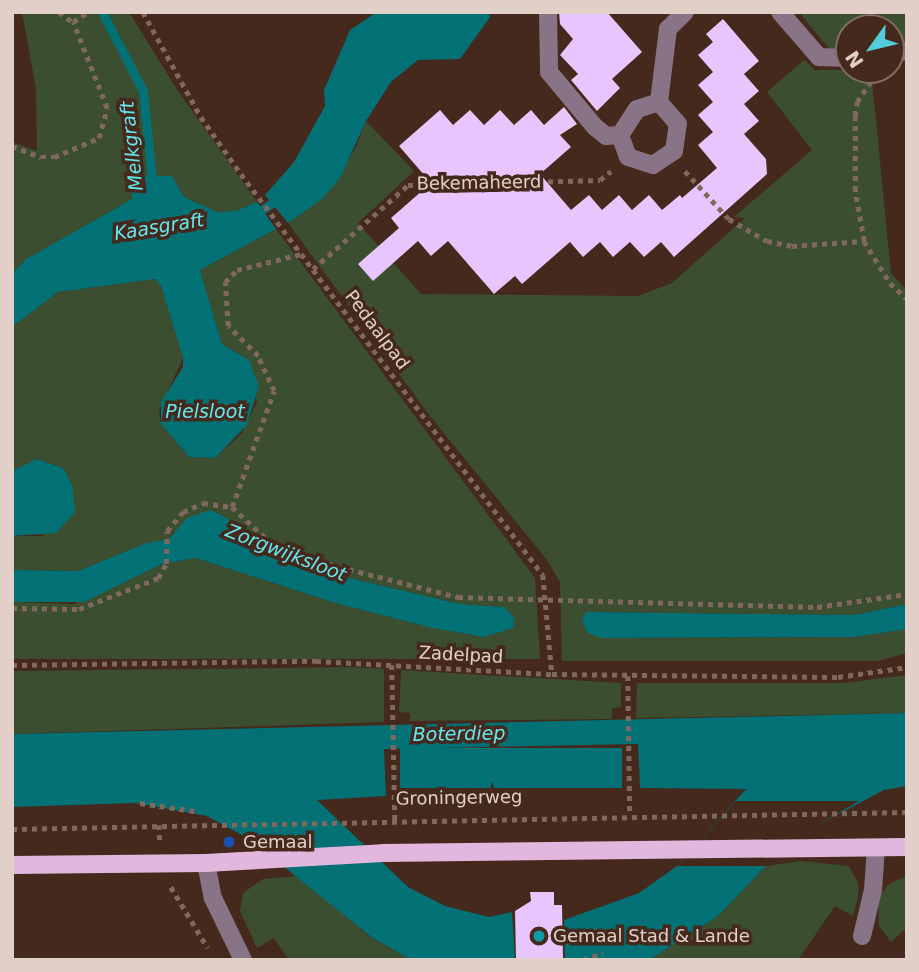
<!DOCTYPE html>
<html>
<head>
<meta charset="utf-8">
<style>
  body { margin:0 }
  #map { position:relative; width:919px; height:972px; overflow:hidden; background:#44291c; font-family:"DejaVu Sans",sans-serif }
  div>[style] { position:absolute }
  [style*='--x'] { left:calc(var(--x)*1px); top:calc(var(--y)*1px); width:calc(var(--w)*1px); rotate:calc(var(--a)*1deg) }
  .green>* { inset:0; background:#3b4f30 }
  .water>* { inset:0; background:#017176; transform-origin:0 0 }
  .pier>* { inset:0; background:#44291c }
  .stream>* { height:9px; margin:-4.5px; padding:0 4.5px; transform-origin:4.5px; border-radius:4.5px; background:#017176 }
  .building>* { inset:0; background:#e9c5fd }
  .path>* { height:4.5px; margin-top:-2.25px; transform-origin:0; background:repeating-linear-gradient(90deg,#80685d 0 5px,transparent 0 10px) }
  .minor>* { height:18px; margin:-9px; padding:0 9px; transform-origin:9px; border-radius:9px; background:#897487 }
  .major>* { height:18px; margin:-9px; padding:0 9px; transform-origin:9px; border-radius:9px; background:#e2b7de }
  .dots>* { width:19px; height:19px; translate:-50% -50%; box-sizing:border-box; border:4px solid #44291c; border-radius:50% }
  span { translate:-50% -50%; white-space:nowrap; text-align:center; line-height:1.15; -webkit-text-stroke:7px #44291c; paint-order:stroke }
  .street-label { font-size:18px; color:#e2d0c8 }
  .poi-label { font-size:18px; color:#e2d0c8 }
  .left { translate:0 -50%; text-align:left }
  .water-label { font-size:19px; color:#64e7ef; font-style:italic }
  .frame { position:absolute; inset:0; border:14px solid #e2d0c8; pointer-events:none }
  .north { position:absolute; left:835px; top:14px; width:70px; height:70px; box-sizing:border-box; background:#44291c; border:2px solid #836c61; border-radius:50%; rotate:236deg; font-size:19px; font-weight:700; line-height:28px; text-align:center; color:#e2d0c8 }
  .north::after { content:''; display:block; margin:auto; width:24px; height:32px; background:#52cbda; clip-path:polygon(50% 0,100% 100%,50% 72%,0 100%) }
</style>
</head>
<body>
<div id="map">
  <div class="green">
    <i style="clip-path:polygon(22px 12px,129px 12px,178px 91px,257px 202px,236px 211px,217px 212px,184px 197px,171px 176px,134px 176px,132px 199px,26px 259px,12px 273px,12px 142px,37px 151px,36px 89px)"></i>
    <i style="clip-path:polygon(799px 12px,907px 12px,907px 44px,891px 45px,891px 28px,849px 28px,849px 49px,830px 50px)"></i>
    <i style="clip-path:polygon(804px 60px,815px 70px,871px 70px,891px 273px,907px 290px,907px 604px,854px 615px,586px 612px,601px 638px,855px 637px,907px 629px,907px 653px,877px 661px,562px 661px,560px 582px,547px 560px,430px 416px,288px 223px,321px 200px,356px 147px,366px 121px,414px 171px,358px 223px,421px 294px,638px 296px,672px 283px,745px 218px,734px 217px,812px 150px,767px 92px)"></i>
    <i style="clip-path:polygon(276px 229px,535px 578px,540px 659px,12px 659px,12px 602px,74px 604px,162px 564px,196px 558px,335px 603px,432px 628px,484px 637px,513px 628px,515px 619px,503px 607px,460px 604px,281px 562px,233px 521px,174px 532px,169px 539px,146px 543px,78px 571px,12px 570px,12px 536px,43px 536px,63px 468px,37px 459px,12px 471px,12px 327px,58px 292px,155px 279px,161px 286px,183px 358px,159px 410px,161px 424px,189px 457px,215px 458px,242px 433px,257px 402px,240px 354px,222px 344px,200px 270px)"></i>
    <i style="clip-path:polygon(354px 667px,384px 669px,384px 722px,12px 734px,12px 671px)"></i>
    <i style="clip-path:polygon(401px 670px,621px 683px,621px 707px,612px 708px,612px 719px,410px 721px,410px 713px,399px 712px)"></i>
    <i style="clip-path:polygon(907px 675px,907px 713px,636px 718px,637px 683px,843px 683px)"></i>
    <i style="clip-path:polygon(801px 861px,849px 866px,858px 883px,858px 898px,853px 916px,835px 906px,798px 960px,649px 960px,718px 916px,766px 866px)"></i>
    <i style="clip-path:polygon(298px 876px,370px 937px,411px 960px,289px 960px,274px 938px,257px 948px,240px 911px,243px 893px,263px 879px)"></i>
    <i style="clip-path:polygon(907px 876px,907px 933px,904px 930px,891px 942px,879px 926px,878px 898px,889px 884px)"></i>
  </div>
  <div class="water">
    <i style="clip-path:polygon(377px 12px,489px 12px,490px 17px,460px 59px,418px 60px,391px 82px,366px 121px,340px 178px,321px 200px,288px 223px,265px 195px,294px 162px,325px 106px,324px 90px,350px 30px)"></i>
    <i style="clip-path:polygon(133px 176px,172px 176px,184px 197px,217px 212px,236px 211px,257px 202px,276px 229px,200px 270px,222px 344px,249px 360px,259px 386px,247px 425px,215px 458px,189px 457px,161px 424px,161px 402px,183px 367px,183px 358px,161px 286px,155px 279px,58px 292px,12px 327px,12px 273px,26px 259px,132px 199px)"></i>
    <i style="clip-path:polygon(37px 459px,63px 468px,72px 485px,75px 512px,56px 533px,12px 536px,12px 471px)"></i>
    <i style="clip-path:polygon(210px 510px,233px 521px,281px 562px,460px 604px,504px 607px,515px 619px,513px 628px,484px 637px,432px 628px,335px 603px,196px 558px,162px 564px,84px 602px,12px 602px,12px 570px,78px 571px,146px 543px,169px 539px,187px 518px)"></i>
    <i style="clip-path:polygon(907px 604px,907px 629px,855px 637px,601px 638px,588px 633px,582px 621px,586px 612px,854px 615px)"></i>
    <i style="clip-path:polygon(907px 713px,907px 786px,884px 790px,818px 825px,766px 866px,718px 916px,649px 960px,565px 960px,564px 920px,639px 893px,677px 866px,746px 789px,640px 788px,638px 744px,384px 749px,386px 796px,317px 800px,408px 887px,445px 906px,489px 917px,512px 912px,515px 960px,411px 960px,371px 937px,251px 840px,207px 816px,135px 803px,12px 807px,12px 734px)"></i>
    <i style="left:622px;top:748px;width:40px;height:222px;rotate:90deg"></i>
  </div>
  <div class="pier">
    <i style="clip-path:polygon(736px 801px,859px 801px,818px 825px,766px 866px,677px 866px)"></i>
  </div>
  <div class="stream">
    <i style="--x:102;--y:12;--w:89;--a:62.6"></i>
    <i style="--x:143;--y:91;--w:100;--a:84.3"></i>
    <i style="--x:252;--y:216;--w:35;--a:-33"></i>
  </div>
  <div class="building">
    <i style="clip-path:polygon(559px 12px,607px 12px,642px 52px,612px 79px,620px 88px,597px 111px,571px 80px,578px 74px,560px 55px,573px 39px,560px 24px)"></i>
    <i style="clip-path:polygon(723px 19px,759px 61px,744px 74px,759px 91px,744px 104px,759px 121px,744px 134px,766px 159px,767px 174px,674px 257px,661px 242px,644px 257px,630px 242px,613px 257px,600px 242px,583px 257px,570px 242px,522px 284px,515px 276px,494px 294px,448px 241px,431px 256px,418px 241px,373px 281px,358px 264px,399px 228px,391px 218px,431px 183px,399px 146px,440px 110px,453px 125px,470px 110px,484px 125px,500px 110px,514px 125px,531px 110px,544px 125px,564px 107px,577px 124px,560px 135px,571px 147px,540px 174px,571px 210px,589px 195px,602px 210px,619px 195px,632px 210px,649px 195px,662px 210px,680px 195px,682px 198px,717px 168px,698px 145px,713px 132px,698px 115px,713px 102px,698px 85px,713px 72px,698px 55px,713px 42px,706px 34px)"></i>
    <i style="clip-path:polygon(530px 892px,554px 892px,554px 905px,562px 905px,563px 960px,516px 960px,515px 911px,531px 901px)"></i>
  </div>
  <div class="path">
    <i style="--x:59;--y:12;--w:17;--a:36"></i>
    <i style="--x:143;--y:12;--w:120;--a:61.1"></i>
    <i style="--x:201;--y:117;--w:70;--a:54.9"></i>
    <i style="--x:241;--y:174;--w:502;--a:53.02"></i>
    <i style="--x:543;--y:575;--w:99;--a:84.8"></i>
    <i style="--x:12;--y:146;--w:31;--a:21"></i>
    <i style="--x:41;--y:157;--w:13;--a:0"></i>
    <i style="--x:54;--y:157;--w:49;--a:-22.9"></i>
    <i style="--x:99;--y:138;--w:31;--a:-75"></i>
    <i style="--x:107;--y:108;--w:92;--a:-111.6"></i>
    <i style="--x:73;--y:22;--w:18;--a:-34"></i>
    <i style="--x:685;--y:171;--w:65;--a:47.5"></i>
    <i style="--x:729;--y:219;--w:44;--a:30.1"></i>
    <i style="--x:767;--y:241;--w:25;--a:11"></i>
    <i style="--x:792;--y:246;--w:72;--a:-4"></i>
    <i style="--x:864;--y:241;--w:49;--a:58.2"></i>
    <i style="--x:890;--y:283;--w:23;--a:43"></i>
    <i style="--x:864;--y:241;--w:51;--a:-100.2"></i>
    <i style="--x:855;--y:191;--w:75;--a:-90"></i>
    <i style="--x:855;--y:116;--w:14;--a:-82"></i>
    <i style="--x:857;--y:102;--w:37;--a:-56"></i>
    <i style="--x:313;--y:269;--w:127;--a:-41.5"></i>
    <i style="--x:408;--y:185;--w:192;--a:-1.5"></i>
    <i style="--x:600;--y:180;--w:14;--a:-39"></i>
    <i style="--x:232;--y:507;--w:123;--a:-70.1"></i>
    <i style="--x:274;--y:391;--w:38;--a:-115"></i>
    <i style="--x:258;--y:356;--w:42;--a:-135"></i>
    <i style="--x:228;--y:326;--w:44;--a:-93.9"></i>
    <i style="--x:225;--y:282;--w:17;--a:-45"></i>
    <i style="--x:237;--y:270;--w:66;--a:-14"></i>
    <i style="--x:12;--y:608;--w:67;--a:0.9"></i>
    <i style="--x:79;--y:609;--w:85;--a:-21.4"></i>
    <i style="--x:158;--y:578;--w:16;--a:-60"></i>
    <i style="--x:166;--y:564;--w:33;--a:-88"></i>
    <i style="--x:167;--y:531;--w:25;--a:-50"></i>
    <i style="--x:183;--y:512;--w:22;--a:-24"></i>
    <i style="--x:203;--y:503;--w:29;--a:8"></i>
    <i style="--x:232;--y:507;--w:67;--a:42.6"></i>
    <i style="--x:281;--y:552;--w:183;--a:14.3"></i>
    <i style="--x:458;--y:597;--w:359;--a:1.6"></i>
    <i style="--x:817;--y:607;--w:91;--a:-8.2"></i>
    <i style="--x:12;--y:665;--w:304;--a:-0.8"></i>
    <i style="--x:316;--y:661;--w:236;--a:3.2"></i>
    <i style="--x:552;--y:674;--w:286;--a:0.6"></i>
    <i style="--x:838;--y:677;--w:70;--a:-8.2"></i>
    <i style="--x:392;--y:665;--w:156;--a:88.9"></i>
    <i style="--x:628;--y:676;--w:139;--a:89.2"></i>
    <i style="--x:140;--y:803;--w:55;--a:8.4"></i>
    <i style="--x:159;--y:825;--w:17;--a:87"></i>
    <i style="--x:12;--y:829;--w:895;--a:-1.09"></i>
    <i style="--x:171;--y:887;--w:71;--a:58.8"></i>
    <i style="--x:566;--y:942;--w:33;--a:-20"></i>
    <i style="--x:583;--y:960;--w:21;--a:-19"></i>
  </div>
  <div class="minor">
    <i style="--x:548;--y:12;--w:60;--a:89"></i>
    <i style="--x:549;--y:72;--w:72;--a:50.1"></i>
    <i style="--x:595;--y:127;--w:14;--a:39"></i>
    <i style="--x:606;--y:136;--w:14;--a:-4"></i>
    <i style="--x:780;--y:12;--w:60;--a:49.1"></i>
    <i style="--x:819;--y:57;--w:30;--a:2"></i>
    <i style="--x:891;--y:53;--w:16;--a:-7"></i>
    <i style="--x:659;--y:102;--w:23;--a:162"></i>
    <i style="--x:637;--y:109;--w:31;--a:123"></i>
    <i style="--x:620;--y:135;--w:23;--a:70"></i>
    <i style="--x:628;--y:157;--w:26;--a:18"></i>
    <i style="--x:653;--y:165;--w:25;--a:-34"></i>
    <i style="--x:674;--y:151;--w:27;--a:-82"></i>
    <i style="--x:678;--y:124;--w:29;--a:-131"></i>
    <i style="--x:659;--y:102;--w:74;--a:-83"></i>
    <i style="--x:668;--y:29;--w:24;--a:-45"></i>
    <i style="--x:206;--y:863;--w:36;--a:79"></i>
    <i style="--x:213;--y:898;--w:69;--a:64.2"></i>
    <i style="--x:862;--y:936;--w:47;--a:-76.6"></i>
    <i style="--x:873;--y:890;--w:42;--a:-85.9"></i>
  </div>
  <div class="major">
    <i style="--x:12;--y:865;--w:194;--a:-0.6"></i>
    <i style="--x:206;--y:863;--w:177;--a:-3.2"></i>
    <i style="--x:383;--y:853;--w:524;--a:-0.66"></i>
  </div>
  <div class="dots">
    <i style="left:229px;top:842px;background:#1a4fb4"></i>
    <i style="left:539px;top:936px;background:#0f9aa8"></i>
  </div>
  <div class="street-label">
    <span style="left:479px;top:183px;rotate:-1deg">Bekemaheerd</span>
    <span style="left:377px;top:330px;rotate:53deg">Pedaalpad</span>
    <span style="left:461px;top:655px;rotate:3deg">Zadelpad</span>
    <span style="left:459px;top:798px;rotate:-1deg">Groningerweg</span>
  </div>
  <div class="poi-label">
    <span class="left" style="left:243px;top:842px">Gemaal</span>
    <span class="left" style="left:553px;top:936px">Gemaal Stad &amp; Lande</span>
  </div>
  <div class="water-label">
    <span style="left:132px;top:146px;rotate:-96deg">Melkgraft</span>
    <span style="left:159px;top:227px;rotate:-9deg">Kaasgraft</span>
    <span style="left:205px;top:412px">Pielsloot</span>
    <span style="left:286px;top:553px;rotate:21deg">Zorgwijksloot</span>
    <span style="left:459px;top:734px;rotate:-1deg">Boterdiep</span>
  </div>
  <div class="frame"></div>
  <div class="north">N</div>
</div>
</body>
</html>
